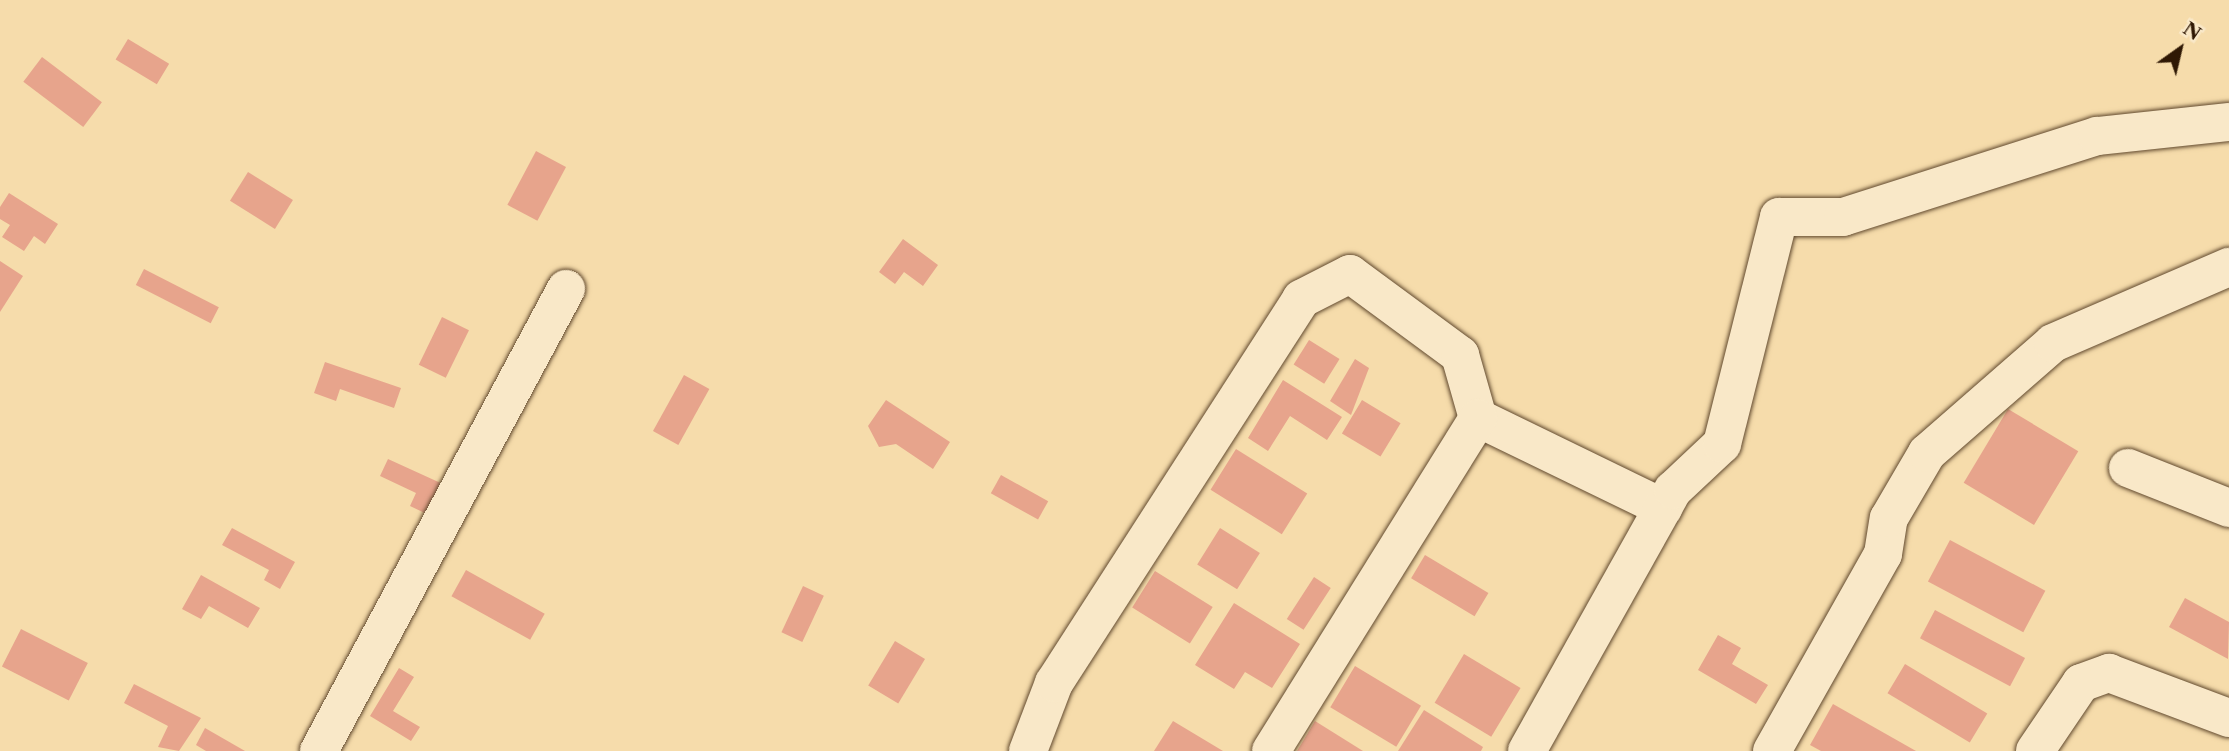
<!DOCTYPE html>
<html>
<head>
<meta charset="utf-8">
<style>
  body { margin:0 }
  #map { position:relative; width:2229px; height:751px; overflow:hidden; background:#f6dcab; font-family:"Libre Caslon Text",serif }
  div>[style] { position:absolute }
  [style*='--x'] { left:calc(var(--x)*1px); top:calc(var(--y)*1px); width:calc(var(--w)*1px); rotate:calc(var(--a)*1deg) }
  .building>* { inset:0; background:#e7a48c; transform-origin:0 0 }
  .roads { filter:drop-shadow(0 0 2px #61492e) drop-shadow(0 0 2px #61492e) }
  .minor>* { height:38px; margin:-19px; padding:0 19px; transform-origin:19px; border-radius:19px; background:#f9e8c8 }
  span { translate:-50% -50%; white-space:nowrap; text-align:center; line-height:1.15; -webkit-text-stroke:6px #f9e8c8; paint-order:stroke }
  .north { position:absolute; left:2145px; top:14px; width:70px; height:70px; -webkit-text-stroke:5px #f9e8c8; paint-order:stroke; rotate:34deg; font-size:19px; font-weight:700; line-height:28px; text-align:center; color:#2f1804 }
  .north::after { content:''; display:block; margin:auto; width:24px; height:32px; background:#2f1804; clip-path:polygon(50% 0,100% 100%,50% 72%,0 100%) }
</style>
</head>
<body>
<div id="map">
  <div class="building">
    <i style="left:128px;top:39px;width:48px;height:24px;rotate:31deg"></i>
    <i style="left:42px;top:57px;width:75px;height:31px;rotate:37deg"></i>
    <i style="left:536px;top:151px;width:34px;height:61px;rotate:28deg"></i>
    <i style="left:248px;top:172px;width:53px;height:34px;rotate:32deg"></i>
    <i style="clip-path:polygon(9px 193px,58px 224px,45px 244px,34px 236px,24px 251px,2px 237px,10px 225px,0 219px,0 207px)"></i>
    <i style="clip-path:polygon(903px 239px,938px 265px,923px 286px,904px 272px,895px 284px,879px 272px)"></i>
    <i style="clip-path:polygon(0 261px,23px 276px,0 312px)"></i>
    <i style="left:144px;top:269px;width:84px;height:18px;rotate:27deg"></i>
    <i style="left:442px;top:317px;width:30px;height:53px;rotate:26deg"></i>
    <i style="left:1309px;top:340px;width:36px;height:29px;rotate:32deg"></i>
    <i style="clip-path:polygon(1355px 359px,1369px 368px,1351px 415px,1330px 401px)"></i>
    <i style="clip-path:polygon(325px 362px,401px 388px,394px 408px,340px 389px,336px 401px,314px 393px)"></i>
    <i style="left:684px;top:375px;width:29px;height:64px;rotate:29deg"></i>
    <i style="clip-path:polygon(1283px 380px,1342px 417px,1327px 440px,1290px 416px,1268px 451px,1248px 438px)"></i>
    <i style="clip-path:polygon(886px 400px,950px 442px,933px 469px,896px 444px,879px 447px,868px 426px)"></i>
    <i style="left:1362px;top:400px;width:45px;height:39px;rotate:31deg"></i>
    <i style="left:2008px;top:409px;width:82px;height:86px;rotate:31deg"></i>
    <i style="left:1236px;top:449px;width:84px;height:48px;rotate:32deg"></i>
    <i style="clip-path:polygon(388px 459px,445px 485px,431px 516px,410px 506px,416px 493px,380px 476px)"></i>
    <i style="left:1001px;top:475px;width:54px;height:21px;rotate:29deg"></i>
    <i style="clip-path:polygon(232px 528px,295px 562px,280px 589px,264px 580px,269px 570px,222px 545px)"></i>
    <i style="left:1220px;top:528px;width:47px;height:43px;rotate:32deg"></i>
    <i style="left:1950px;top:540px;width:108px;height:47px;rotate:28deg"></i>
    <i style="left:1425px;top:555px;width:74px;height:27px;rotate:31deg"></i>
    <i style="left:466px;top:570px;width:90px;height:30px;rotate:29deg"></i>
    <i style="left:1155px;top:571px;width:68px;height:43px;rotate:32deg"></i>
    <i style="clip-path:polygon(201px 575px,260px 608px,248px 628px,209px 606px,201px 619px,182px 609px)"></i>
    <i style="left:1314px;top:577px;width:20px;height:50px;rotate:33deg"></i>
    <i style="left:803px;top:586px;width:23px;height:51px;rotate:25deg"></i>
    <i style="clip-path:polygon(2185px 598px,2229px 622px,2228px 659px,2169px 627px)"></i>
    <i style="clip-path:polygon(1234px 603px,1300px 644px,1272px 688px,1245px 672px,1234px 689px,1195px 665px)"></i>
    <i style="left:1935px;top:610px;width:102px;height:32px;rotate:28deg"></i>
    <i style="left:21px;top:629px;width:75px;height:42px;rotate:27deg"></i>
    <i style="clip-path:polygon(1718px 635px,1741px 648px,1732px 664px,1768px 685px,1756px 704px,1698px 670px)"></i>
    <i style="left:895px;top:641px;width:35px;height:52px;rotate:31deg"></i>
    <i style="left:1464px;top:654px;width:66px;height:57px;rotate:31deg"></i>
    <i style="left:1905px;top:664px;width:96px;height:34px;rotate:31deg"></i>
    <i style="left:1355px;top:666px;width:77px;height:48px;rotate:31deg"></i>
    <i style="clip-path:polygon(399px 668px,414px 677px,393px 711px,420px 727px,411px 741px,370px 716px)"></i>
    <i style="clip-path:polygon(134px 684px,201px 718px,179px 751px,158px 747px,168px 726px,124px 703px)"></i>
    <i style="clip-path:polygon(1833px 704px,1916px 751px,1821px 751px,1810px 745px)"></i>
    <i style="clip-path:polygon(1424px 710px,1483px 747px,1481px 751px,1398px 751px)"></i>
    <i style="clip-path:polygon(1173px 721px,1223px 751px,1154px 751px)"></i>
    <i style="clip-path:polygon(1315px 721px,1363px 751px,1297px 751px)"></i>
    <i style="clip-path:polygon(205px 728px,245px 751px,206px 751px,196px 745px)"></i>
  </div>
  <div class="roads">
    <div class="minor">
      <i style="--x:2128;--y:468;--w:109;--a:21.6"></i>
      <i style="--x:319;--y:751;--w:524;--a:-61.87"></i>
      <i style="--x:1028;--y:751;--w:73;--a:-69.1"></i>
      <i style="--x:1054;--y:683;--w:457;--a:-57.2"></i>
      <i style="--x:1301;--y:299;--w:55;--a:-27"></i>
      <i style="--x:1350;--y:274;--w:137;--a:36.4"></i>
      <i style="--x:1460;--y:355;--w:66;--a:74.1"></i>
      <i style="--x:1478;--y:418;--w:206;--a:25.9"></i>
      <i style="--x:1271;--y:751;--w:392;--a:-58.1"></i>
      <i style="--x:1527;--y:751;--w:299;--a:-60.8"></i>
      <i style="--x:1673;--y:490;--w:67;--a:-43.2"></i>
      <i style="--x:1722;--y:444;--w:234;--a:-75.9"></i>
      <i style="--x:1779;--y:217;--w:64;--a:0"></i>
      <i style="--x:1843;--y:217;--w:267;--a:-17.7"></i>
      <i style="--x:2097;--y:136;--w:133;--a:-6.1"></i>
      <i style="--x:1772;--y:751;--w:226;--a:-60.6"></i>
      <i style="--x:1883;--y:554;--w:36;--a:-81"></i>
      <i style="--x:1889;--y:518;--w:75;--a:-59.7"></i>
      <i style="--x:1927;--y:453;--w:167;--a:-41.1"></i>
      <i style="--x:2053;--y:343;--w:192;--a:-23.4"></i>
      <i style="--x:2035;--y:751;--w:82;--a:-55.9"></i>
      <i style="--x:2081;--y:683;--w:30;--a:-20"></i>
      <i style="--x:2109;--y:673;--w:128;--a:20.6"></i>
    </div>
  </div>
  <div class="north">N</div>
</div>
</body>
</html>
